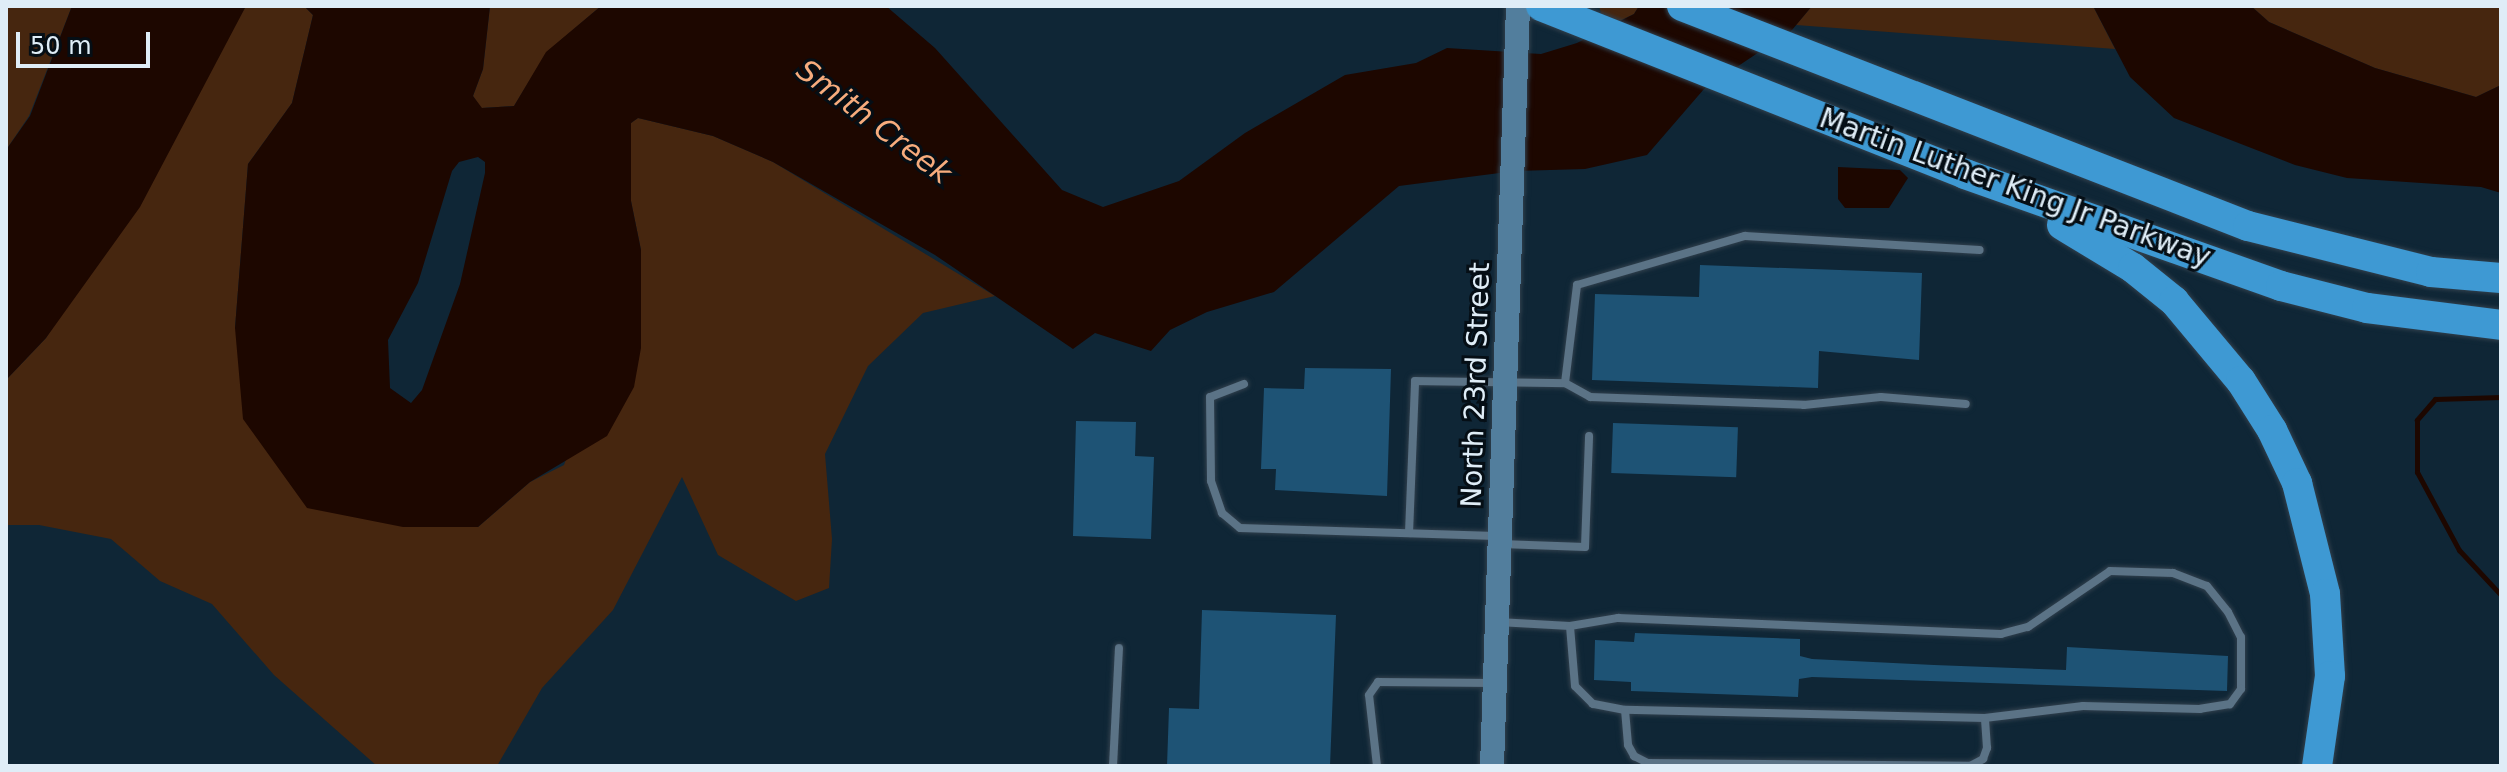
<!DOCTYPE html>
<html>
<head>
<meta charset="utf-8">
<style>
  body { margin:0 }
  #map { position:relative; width:2507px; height:772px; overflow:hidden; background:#0f2636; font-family:"DejaVu Sans",sans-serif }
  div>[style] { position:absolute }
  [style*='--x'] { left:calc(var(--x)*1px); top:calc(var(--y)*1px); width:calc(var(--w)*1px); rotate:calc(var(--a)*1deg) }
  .green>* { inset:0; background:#46260f }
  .water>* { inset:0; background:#1d0700 }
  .stream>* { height:5px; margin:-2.5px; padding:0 2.5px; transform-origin:2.5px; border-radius:2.5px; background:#1d0700 }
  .building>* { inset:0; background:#1e5375; transform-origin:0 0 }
  .roads { filter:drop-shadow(0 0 2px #31404d) drop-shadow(0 0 2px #31404d) }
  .lane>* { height:8px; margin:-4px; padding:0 4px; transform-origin:4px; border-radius:4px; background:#5b7386 }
  .secondary>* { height:24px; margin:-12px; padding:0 12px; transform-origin:12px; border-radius:12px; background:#527e9d }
  .highway>* { height:30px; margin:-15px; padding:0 15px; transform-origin:15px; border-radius:15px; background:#3e99d3 }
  span { translate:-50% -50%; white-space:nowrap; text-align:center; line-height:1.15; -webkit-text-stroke:6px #050e15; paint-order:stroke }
  .street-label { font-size:28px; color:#dfedf7 }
  .water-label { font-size:30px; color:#f7ac7d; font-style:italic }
  .frame { position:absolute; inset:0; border:8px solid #dfedf7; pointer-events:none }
  .scale { position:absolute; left:16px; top:32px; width:134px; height:36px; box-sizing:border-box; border:4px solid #dfedf7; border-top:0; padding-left:10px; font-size:24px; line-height:28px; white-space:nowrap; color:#dfedf7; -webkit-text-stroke:6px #050e15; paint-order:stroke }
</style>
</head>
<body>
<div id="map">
  <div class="green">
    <i style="clip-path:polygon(6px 6px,72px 6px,29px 116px,6px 150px)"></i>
    <i style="clip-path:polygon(246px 6px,304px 6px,313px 15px,292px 103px,248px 164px,235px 328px,478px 527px,530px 482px,564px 465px,641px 250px,631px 201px,631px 123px,638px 118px,713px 136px,773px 162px,995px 296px,923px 313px,868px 366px,825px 454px,832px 539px,829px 588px,796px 601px,718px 555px,682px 477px,613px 610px,542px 688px,497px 766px,377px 766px,274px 675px,212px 604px,160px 581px,111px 539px,39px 525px,6px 525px,6px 380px,46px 338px)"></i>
    <i style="clip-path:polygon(490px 6px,601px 6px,547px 52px,514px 106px,481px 108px,473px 96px,483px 69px)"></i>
    <i style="clip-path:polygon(1599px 6px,1639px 6px,1634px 14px,1605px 28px)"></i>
    <i style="clip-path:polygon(1812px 6px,2093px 6px,2115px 49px,1796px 25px)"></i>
    <i style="clip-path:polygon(2251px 6px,2501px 6px,2501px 85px,2476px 97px,2375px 68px,2269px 22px)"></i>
  </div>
  <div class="water">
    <i style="clip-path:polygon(72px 6px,246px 6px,140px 207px,46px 338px,6px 380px,6px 150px,30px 116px)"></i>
    <i style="clip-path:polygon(evenodd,304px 6px,490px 6px,483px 69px,473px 96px,482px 108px,514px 106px,546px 52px,601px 6px,886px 6px,935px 48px,1062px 190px,1103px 207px,1179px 181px,1245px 133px,1345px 75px,1416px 63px,1447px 48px,1541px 54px,1577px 43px,1634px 14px,1639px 6px,1812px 6px,1792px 30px,1704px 89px,1647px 155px,1585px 169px,1515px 171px,1399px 186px,1274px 292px,1207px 312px,1170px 330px,1151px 351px,1095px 333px,1073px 349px,935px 255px,773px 162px,713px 136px,638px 118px,631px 123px,631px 201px,641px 250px,641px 348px,634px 387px,607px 436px,530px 482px,478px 527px,403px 527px,307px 508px,243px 419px,235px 328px,248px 164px,292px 103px,313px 15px,304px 6px,478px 157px,485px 162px,485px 173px,460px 284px,422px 390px,411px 403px,390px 388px,388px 340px,418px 283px,452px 171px,459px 162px,478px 157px)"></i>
    <i style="clip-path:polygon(2093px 6px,2251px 6px,2269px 22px,2375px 68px,2476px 97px,2501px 85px,2501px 193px,2481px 187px,2347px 178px,2295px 165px,2174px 118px,2130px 77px)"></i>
    <i style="clip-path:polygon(1838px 167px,1900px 170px,1908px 178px,1889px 208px,1845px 208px,1838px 199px)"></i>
  </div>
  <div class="stream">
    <i style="--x:2501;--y:397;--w:66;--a:178.3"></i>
    <i style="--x:2435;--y:399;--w:28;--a:131"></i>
    <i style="--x:2417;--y:420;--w:52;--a:90"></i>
    <i style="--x:2417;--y:472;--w:89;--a:61.7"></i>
    <i style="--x:2459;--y:550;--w:62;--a:47"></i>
  </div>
  <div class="building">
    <i style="clip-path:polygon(1700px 265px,1922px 273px,1919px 360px,1819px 351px,1818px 388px,1592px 380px,1595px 294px,1699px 297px)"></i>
    <i style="clip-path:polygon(1305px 368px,1391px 369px,1387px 496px,1275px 490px,1276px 469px,1261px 469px,1264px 388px,1304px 389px)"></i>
    <i style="clip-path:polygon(1076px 421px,1136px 422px,1135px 456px,1154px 457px,1151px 539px,1073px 536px)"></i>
    <i style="left:1613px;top:423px;width:125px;height:50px;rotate:2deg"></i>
    <i style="clip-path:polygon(1202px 610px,1336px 615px,1330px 766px,1167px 766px,1169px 708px,1199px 709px)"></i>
    <i style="clip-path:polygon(1635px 633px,1800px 639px,1800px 656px,1812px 659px,1934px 665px,2066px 670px,2067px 647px,2228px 656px,2227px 691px,1812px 677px,1799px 679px,1798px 697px,1631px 691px,1631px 682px,1594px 680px,1595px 640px,1634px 642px)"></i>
  </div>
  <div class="roads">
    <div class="lane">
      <i style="--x:1565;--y:383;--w:29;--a:29"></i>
      <i style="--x:1590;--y:397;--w:214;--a:2.1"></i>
      <i style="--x:1804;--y:405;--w:77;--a:-5.9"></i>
      <i style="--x:1881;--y:397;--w:85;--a:4.7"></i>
      <i style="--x:1244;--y:384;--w:36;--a:159"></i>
      <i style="--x:1210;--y:397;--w:84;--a:89.3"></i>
      <i style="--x:1211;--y:481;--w:34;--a:71"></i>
      <i style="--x:1222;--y:513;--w:23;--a:40"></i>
      <i style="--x:1240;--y:528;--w:256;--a:1.8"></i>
      <i style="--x:1409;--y:533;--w:152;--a:-87.7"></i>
      <i style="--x:1415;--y:381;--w:150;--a:0.8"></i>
      <i style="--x:1565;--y:383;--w:99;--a:-83"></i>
      <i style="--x:1577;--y:285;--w:175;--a:-16.3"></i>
      <i style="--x:1745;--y:236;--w:235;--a:3.4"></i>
      <i style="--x:1501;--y:544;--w:84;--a:2"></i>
      <i style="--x:1585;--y:547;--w:111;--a:-87.9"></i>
      <i style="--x:1498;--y:622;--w:72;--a:3.2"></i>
      <i style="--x:1570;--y:626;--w:49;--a:-9.5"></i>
      <i style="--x:1618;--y:618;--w:383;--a:2.4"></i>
      <i style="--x:2001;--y:634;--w:28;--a:-15"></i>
      <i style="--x:2028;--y:627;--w:99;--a:-34.3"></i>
      <i style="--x:2110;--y:571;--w:63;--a:1.8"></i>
      <i style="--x:2173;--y:573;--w:36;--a:21"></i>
      <i style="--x:2207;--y:586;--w:33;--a:51"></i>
      <i style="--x:2228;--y:612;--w:28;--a:63"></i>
      <i style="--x:2241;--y:637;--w:52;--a:90"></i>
      <i style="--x:2241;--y:689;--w:19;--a:126"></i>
      <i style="--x:2230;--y:704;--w:30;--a:171"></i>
      <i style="--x:2200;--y:709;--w:117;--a:-178.5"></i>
      <i style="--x:2083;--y:706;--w:99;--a:173"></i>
      <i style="--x:1985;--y:718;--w:360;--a:-178.7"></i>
      <i style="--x:1625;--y:710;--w:33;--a:-169"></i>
      <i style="--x:1593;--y:704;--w:25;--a:-135"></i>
      <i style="--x:1575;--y:686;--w:60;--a:-94.8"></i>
      <i style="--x:1625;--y:710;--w:35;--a:85"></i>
      <i style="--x:1628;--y:745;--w:13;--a:61"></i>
      <i style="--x:1634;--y:756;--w:16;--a:27"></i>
      <i style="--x:1648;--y:763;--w:322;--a:0.5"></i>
      <i style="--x:1970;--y:766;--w:15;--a:-28"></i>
      <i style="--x:1983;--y:759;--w:12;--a:-70"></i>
      <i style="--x:1987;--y:748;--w:30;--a:-94"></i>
      <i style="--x:1113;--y:766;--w:118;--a:-87.1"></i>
      <i style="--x:1377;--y:766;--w:71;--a:-96.4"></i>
      <i style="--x:1369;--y:695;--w:16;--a:-55"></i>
      <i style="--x:1378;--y:682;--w:116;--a:0.5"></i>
    </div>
    <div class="secondary">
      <i style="--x:1492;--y:766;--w:760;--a:-88.04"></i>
    </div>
    <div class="highway">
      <i style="--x:1541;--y:6;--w:456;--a:21.6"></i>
      <i style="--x:1965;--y:174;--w:335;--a:19.5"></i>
      <i style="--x:2281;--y:286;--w:89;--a:14.3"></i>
      <i style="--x:2367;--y:308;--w:135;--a:7.2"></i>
      <i style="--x:1682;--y:6;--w:607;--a:21.24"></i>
      <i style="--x:2248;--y:226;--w:189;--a:14.1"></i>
      <i style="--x:2431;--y:272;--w:70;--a:4.9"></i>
      <i style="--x:2062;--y:225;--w:83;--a:31.2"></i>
      <i style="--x:2133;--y:268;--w:53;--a:38.8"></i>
      <i style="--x:2174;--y:301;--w:104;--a:50.1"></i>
      <i style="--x:2241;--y:381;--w:58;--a:57.7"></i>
      <i style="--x:2272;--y:430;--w:59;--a:64.7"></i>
      <i style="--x:2297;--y:483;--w:114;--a:75.8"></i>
      <i style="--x:2325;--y:594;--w:82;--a:86.5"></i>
      <i style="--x:2330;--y:676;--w:91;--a:98.2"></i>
    </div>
  </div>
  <div class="street-label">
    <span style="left:2015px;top:188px;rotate:20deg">Martin Luther King Jr Parkway</span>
    <span style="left:1476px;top:385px;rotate:-88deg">North 23rd Street</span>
  </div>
  <div class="water-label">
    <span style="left:874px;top:122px;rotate:37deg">Smith Creek</span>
  </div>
  <div class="frame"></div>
  <div class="scale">50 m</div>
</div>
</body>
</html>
